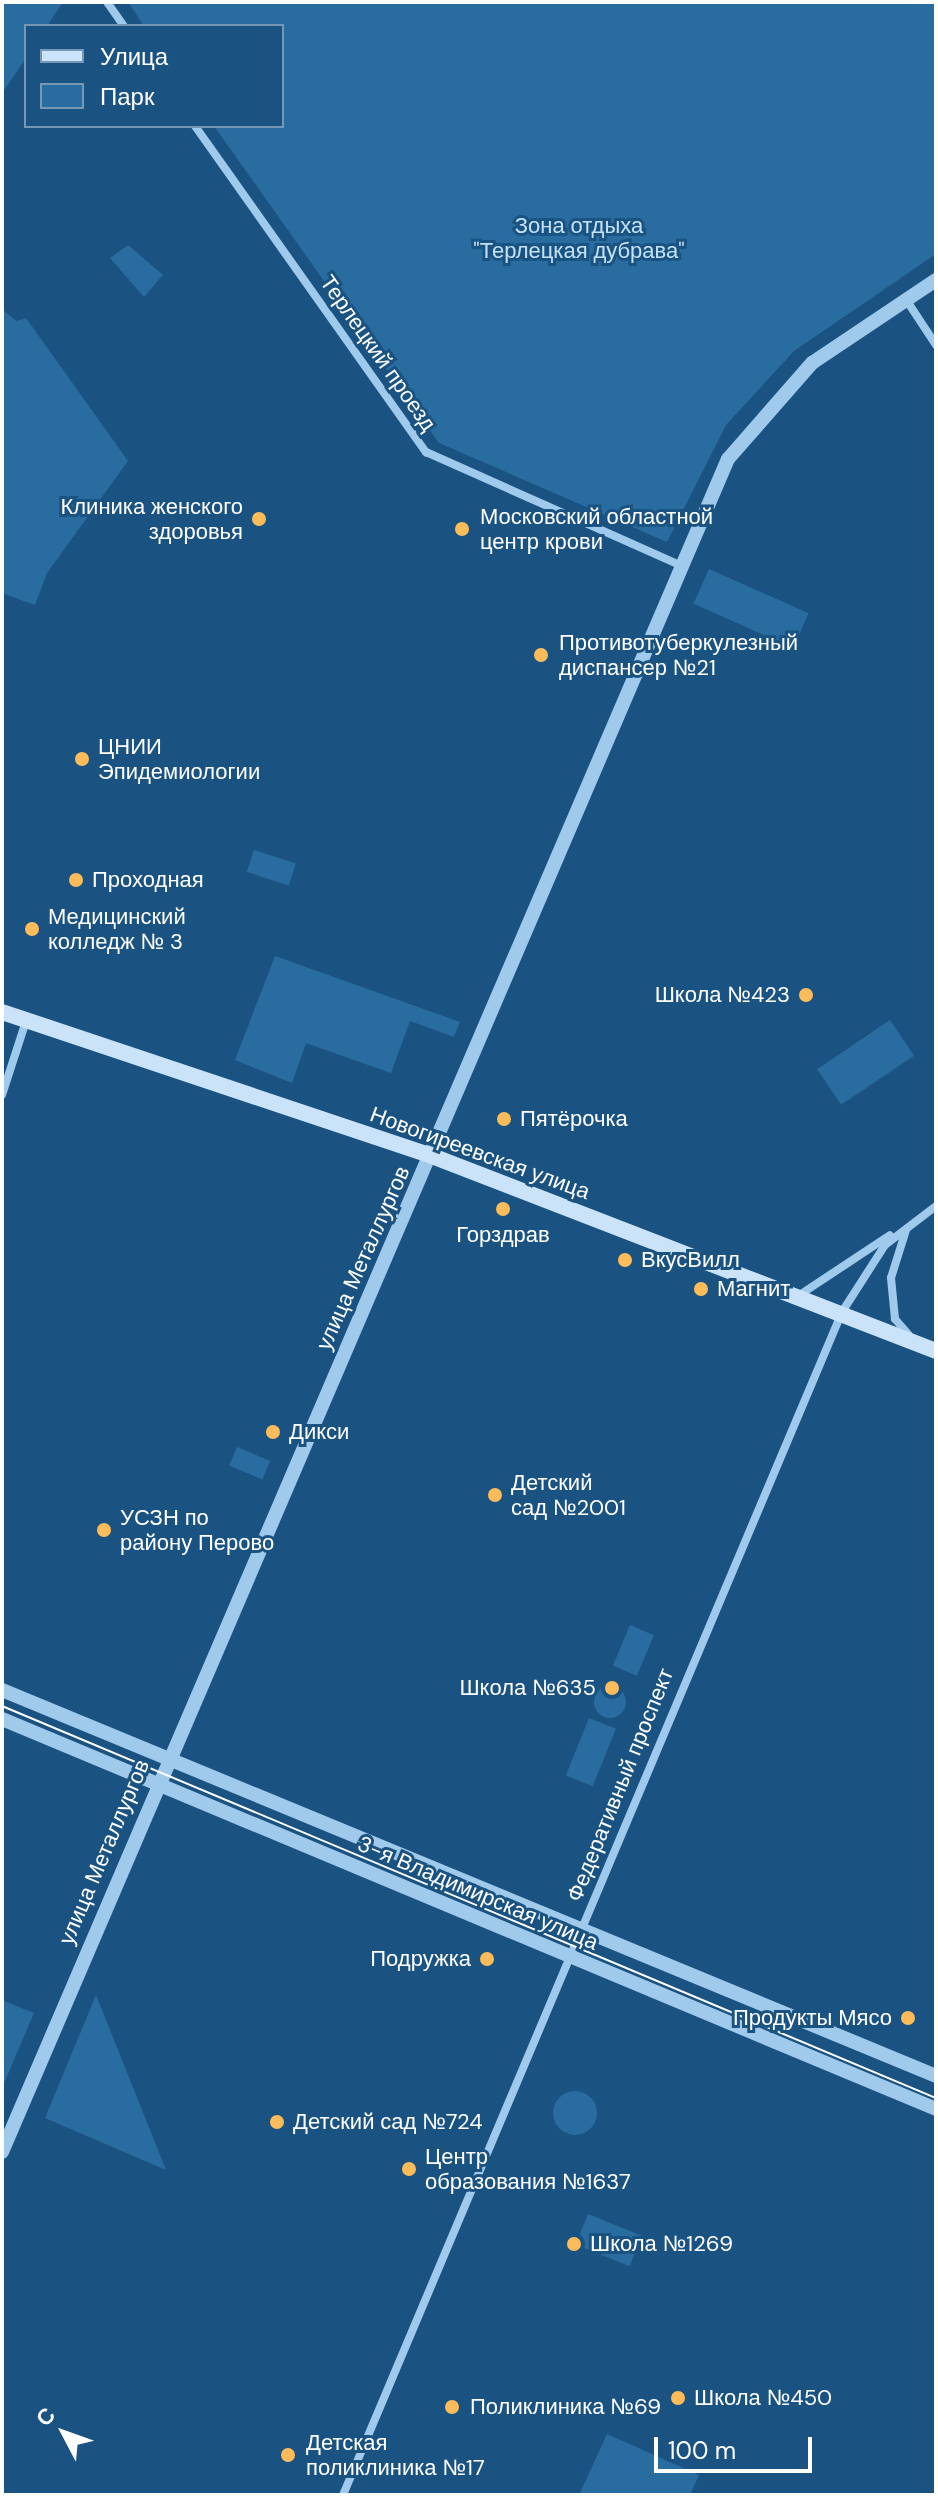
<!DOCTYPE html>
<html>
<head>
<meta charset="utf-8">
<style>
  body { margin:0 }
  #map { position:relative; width:938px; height:2497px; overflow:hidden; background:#1a5382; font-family:"DM Sans",sans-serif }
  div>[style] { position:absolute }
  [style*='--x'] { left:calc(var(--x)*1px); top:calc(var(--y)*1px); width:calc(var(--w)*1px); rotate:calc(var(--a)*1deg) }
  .green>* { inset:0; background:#296c9f; transform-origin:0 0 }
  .round { border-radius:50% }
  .minor>* { height:8px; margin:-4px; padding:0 4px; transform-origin:4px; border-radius:4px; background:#9fcaeb }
  .tertiary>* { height:14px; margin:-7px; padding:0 7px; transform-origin:7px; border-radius:7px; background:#9fcaeb }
  .secondary>* { height:16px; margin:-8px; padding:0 8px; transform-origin:8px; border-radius:8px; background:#cae3f8 }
  .tram>* { height:2px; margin:-1px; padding:0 1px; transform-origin:1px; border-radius:1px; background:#fff }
  .dots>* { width:22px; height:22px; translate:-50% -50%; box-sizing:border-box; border:4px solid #1a5382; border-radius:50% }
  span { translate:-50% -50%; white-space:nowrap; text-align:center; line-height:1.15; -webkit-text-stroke:6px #1a5382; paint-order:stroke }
  .park-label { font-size:22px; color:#c3e1f8 }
  .street-label { font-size:22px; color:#fff }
  .poi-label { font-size:22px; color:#fff }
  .right { translate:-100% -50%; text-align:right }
  .left { translate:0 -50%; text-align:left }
  .frame { position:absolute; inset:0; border:4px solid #fff; pointer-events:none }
  .legend { position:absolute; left:24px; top:24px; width:260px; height:104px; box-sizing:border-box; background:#1a5382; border:2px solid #7698b4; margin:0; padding:10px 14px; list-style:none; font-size:24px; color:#fff }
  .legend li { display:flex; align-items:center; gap:16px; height:40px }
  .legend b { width:40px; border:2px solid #7698b4 }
  .north { position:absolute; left:24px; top:2393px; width:80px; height:80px; -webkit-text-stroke:6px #1a5382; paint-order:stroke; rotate:311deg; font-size:22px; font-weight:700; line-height:32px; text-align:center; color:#fff }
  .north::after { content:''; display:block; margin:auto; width:28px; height:36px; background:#fff; clip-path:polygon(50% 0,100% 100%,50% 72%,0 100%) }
  .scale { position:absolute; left:654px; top:2437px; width:158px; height:36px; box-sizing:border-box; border:4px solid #fff; border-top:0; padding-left:10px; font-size:24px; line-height:28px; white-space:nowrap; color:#fff; -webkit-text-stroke:6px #1a5382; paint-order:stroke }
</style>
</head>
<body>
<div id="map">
  <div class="green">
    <i style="clip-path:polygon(2px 2px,63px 2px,47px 26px,26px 26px,26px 58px,2px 93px)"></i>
    <i style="clip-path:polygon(128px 2px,936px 2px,936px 254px,794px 351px,726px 425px,667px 542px,439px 443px,214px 126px,282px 126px,282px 26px,144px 26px)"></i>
    <i style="clip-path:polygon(128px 245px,163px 275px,144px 297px,110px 258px)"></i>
    <i style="clip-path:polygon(2px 309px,16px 321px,26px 318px,128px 461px,47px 573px,35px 605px,2px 593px)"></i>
    <i style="left:709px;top:569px;width:109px;height:38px;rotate:24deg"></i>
    <i style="left:254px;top:850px;width:44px;height:23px;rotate:18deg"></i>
    <i style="clip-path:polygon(275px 956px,460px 1022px,454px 1037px,410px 1021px,391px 1073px,306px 1043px,292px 1083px,235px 1060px)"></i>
    <i style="left:890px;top:1020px;width:43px;height:88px;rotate:56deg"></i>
    <i style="left:237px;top:1447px;width:36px;height:20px;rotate:23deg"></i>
    <i style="left:630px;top:1625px;width:26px;height:44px;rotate:23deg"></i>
    <i class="round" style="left:594px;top:1686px;width:32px;height:32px"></i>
    <i style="left:589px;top:1718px;width:29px;height:62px;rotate:22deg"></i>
    <i style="clip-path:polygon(96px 1995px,166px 2170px,45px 2118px)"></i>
    <i style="clip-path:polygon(2px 2000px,34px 2013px,2px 2088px)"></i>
    <i class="round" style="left:553px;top:2091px;width:44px;height:44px"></i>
    <i style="left:588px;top:2214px;width:58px;height:33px;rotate:22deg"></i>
    <i style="clip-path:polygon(607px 2434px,699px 2475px,690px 2495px,580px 2493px)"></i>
  </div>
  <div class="minor">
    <i style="--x:107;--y:2;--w:29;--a:55"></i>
    <i style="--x:195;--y:126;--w:400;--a:54.7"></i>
    <i style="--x:426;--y:452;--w:278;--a:24"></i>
    <i style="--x:907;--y:301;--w:53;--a:56.6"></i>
    <i style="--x:2;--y:1095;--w:78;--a:-72"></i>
    <i style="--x:906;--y:1230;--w:50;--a:107.4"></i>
    <i style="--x:891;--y:1278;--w:41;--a:84.4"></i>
    <i style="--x:895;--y:1319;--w:21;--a:49"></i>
    <i style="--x:798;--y:1296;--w:110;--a:-33.5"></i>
    <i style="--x:343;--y:2495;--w:1284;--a:-67.13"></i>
    <i style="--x:842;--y:1312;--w:80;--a:-57.3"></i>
    <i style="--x:885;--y:1245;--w:64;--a:-37.4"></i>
  </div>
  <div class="tertiary">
    <i style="--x:2;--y:1690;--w:1011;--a:22.45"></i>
    <i style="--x:2;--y:1719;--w:1012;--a:22.66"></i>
    <i style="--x:2;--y:2152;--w:1842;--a:-66.79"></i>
    <i style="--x:728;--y:459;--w:128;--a:-48.8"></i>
    <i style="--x:812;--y:363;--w:149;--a:-33.8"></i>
  </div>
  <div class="secondary">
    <i style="--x:2;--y:1012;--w:453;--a:18.5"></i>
    <i style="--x:432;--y:1156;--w:540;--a:21.15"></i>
  </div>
  <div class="tram">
    <i style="--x:2;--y:1706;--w:1013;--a:22.77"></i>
  </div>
  <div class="dots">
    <i style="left:259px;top:519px;background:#fdbc5a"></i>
    <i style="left:462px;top:529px;background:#fdbc5a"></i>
    <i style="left:541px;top:655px;background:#fdbc5a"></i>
    <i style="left:82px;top:759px;background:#fdbc5a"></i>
    <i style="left:76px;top:880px;background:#fdbc5a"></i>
    <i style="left:32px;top:929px;background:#fdbc5a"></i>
    <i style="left:806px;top:995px;background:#fdbc5a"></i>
    <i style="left:504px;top:1119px;background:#fdbc5a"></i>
    <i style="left:503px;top:1209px;background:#fdbc5a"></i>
    <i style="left:625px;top:1260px;background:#fdbc5a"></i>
    <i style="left:701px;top:1289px;background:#fdbc5a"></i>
    <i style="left:273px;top:1432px;background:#fdbc5a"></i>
    <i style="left:495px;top:1495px;background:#fdbc5a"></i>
    <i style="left:104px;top:1530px;background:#fdbc5a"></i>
    <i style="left:612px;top:1688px;background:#fdbc5a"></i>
    <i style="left:487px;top:1959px;background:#fdbc5a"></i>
    <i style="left:908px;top:2018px;background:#fdbc5a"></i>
    <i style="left:277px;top:2122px;background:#fdbc5a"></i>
    <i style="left:409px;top:2169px;background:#fdbc5a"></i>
    <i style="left:574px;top:2244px;background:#fdbc5a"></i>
    <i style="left:678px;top:2398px;background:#fdbc5a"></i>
    <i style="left:452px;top:2407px;background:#fdbc5a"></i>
    <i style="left:288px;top:2455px;background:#fdbc5a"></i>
  </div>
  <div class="park-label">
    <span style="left:579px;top:238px">Зона отдыха<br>"Терлецкая дубрава"</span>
  </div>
  <div class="street-label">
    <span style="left:378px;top:353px;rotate:55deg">Терлецкий проезд</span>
    <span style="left:480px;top:1153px;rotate:20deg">Новогиреевская улица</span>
    <span style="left:363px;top:1258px;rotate:-66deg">улица Металлургов</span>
    <span style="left:620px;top:1785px;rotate:-68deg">Федеративный проспект</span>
    <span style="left:104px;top:1852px;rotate:-67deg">улица Металлургов</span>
    <span style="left:478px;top:1893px;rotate:23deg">3-я Владимирская улица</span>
  </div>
  <div class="poi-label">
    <span class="right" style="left:243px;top:519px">Клиника женского<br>здоровья</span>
    <span class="left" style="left:480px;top:529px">Московский областной<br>центр крови</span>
    <span class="left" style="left:559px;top:655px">Противотуберкулезный<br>диспансер №21</span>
    <span class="left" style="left:98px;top:759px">ЦНИИ<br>Эпидемиологии</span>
    <span class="left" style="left:92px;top:880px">Проходная</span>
    <span class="left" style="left:48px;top:929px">Медицинский<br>колледж № 3</span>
    <span class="right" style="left:790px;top:995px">Школа №423</span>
    <span class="left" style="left:520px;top:1119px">Пятёрочка</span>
    <span style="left:503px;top:1235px">Горздрав</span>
    <span class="left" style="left:641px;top:1260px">ВкусВилл</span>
    <span class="left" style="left:717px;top:1289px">Магнит</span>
    <span class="left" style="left:289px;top:1432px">Дикси</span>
    <span class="left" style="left:511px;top:1495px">Детский<br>сад №2001</span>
    <span class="left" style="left:120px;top:1530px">УСЗН по<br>району Перово</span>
    <span class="right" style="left:596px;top:1688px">Школа №635</span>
    <span class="right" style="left:471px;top:1959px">Подружка</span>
    <span class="right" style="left:892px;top:2018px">Продукты Мясо</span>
    <span class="left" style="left:293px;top:2122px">Детский сад №724</span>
    <span class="left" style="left:425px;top:2169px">Центр<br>образования №1637</span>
    <span class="left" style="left:590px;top:2244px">Школа №1269</span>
    <span class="left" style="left:694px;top:2398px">Школа №450</span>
    <span class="left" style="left:470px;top:2407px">Поликлиника №69</span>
    <span class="left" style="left:306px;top:2455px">Детская<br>поликлиника №17</span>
  </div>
  <div class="frame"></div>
  <ul class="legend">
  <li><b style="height:10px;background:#cae3f8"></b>Улица</li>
  <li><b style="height:22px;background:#296c9f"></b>Парк</li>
  </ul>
  <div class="north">С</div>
  <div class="scale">100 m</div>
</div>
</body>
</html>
